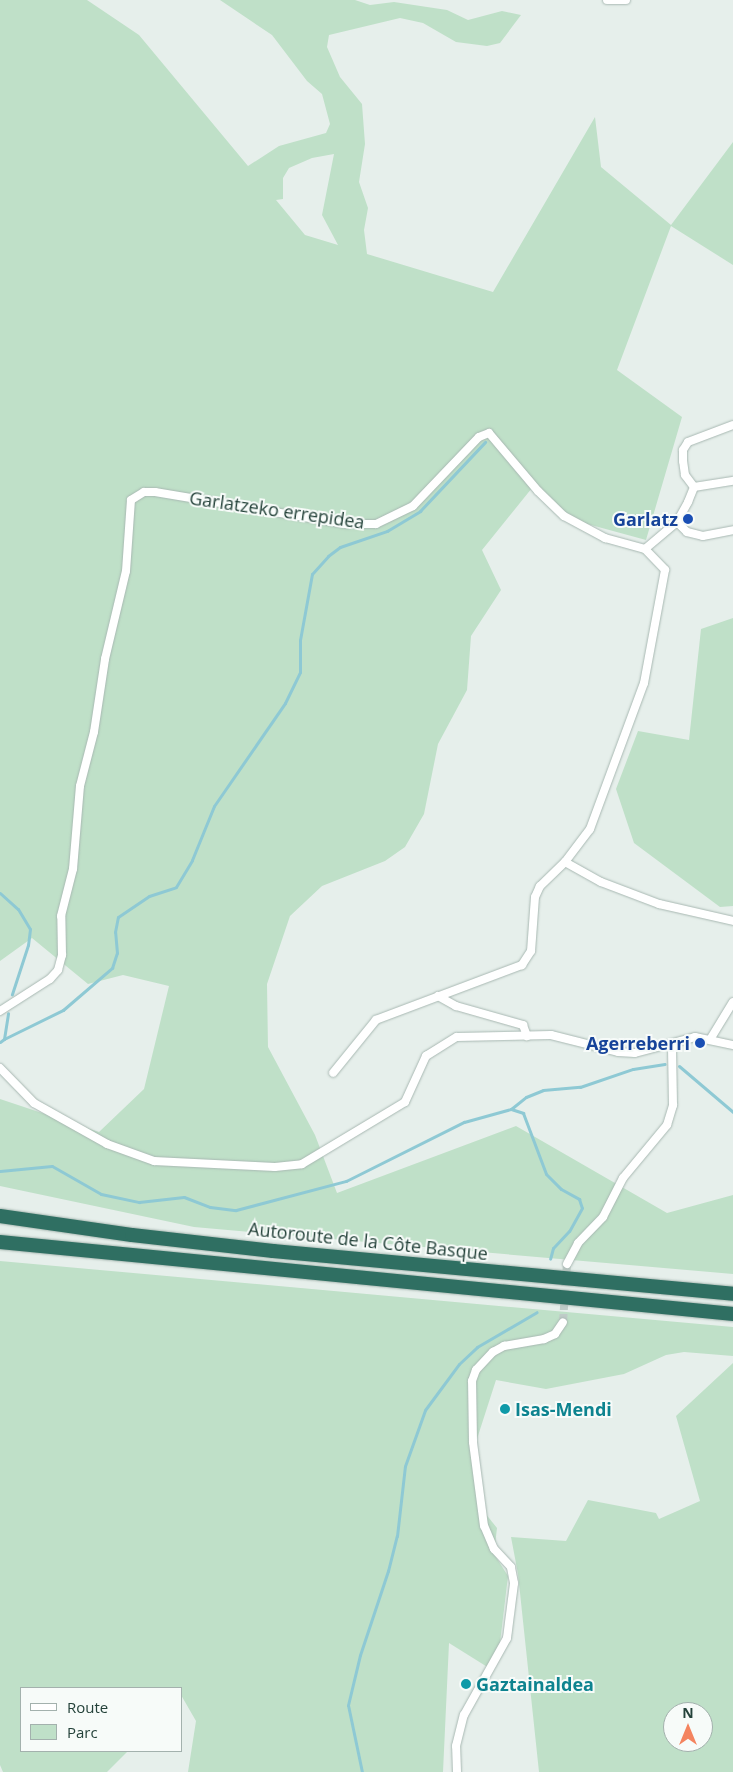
<!DOCTYPE html>
<html>
<head>
<meta charset="utf-8">
<style>
  body { margin:0 }
  #map { position:relative; width:733px; height:1772px; overflow:hidden; background:#e6efeb; font-family:"Open Sans",sans-serif }
  div>[style] { position:absolute }
  [style*='--x'] { left:calc(var(--x)*1px); top:calc(var(--y)*1px); width:calc(var(--w)*1px); rotate:calc(var(--a)*1deg) }
  .green>* { inset:0; background:#bfe0c8 }
  .stream>* { height:3px; margin:-1.5px; padding:0 1.5px; transform-origin:1.5px; border-radius:1.5px; background:#8ec9d4 }
  .street-tunnel>* { height:8px; margin-top:-4px; transform-origin:0; background:repeating-linear-gradient(90deg,#bfccc8 0 8px,transparent 0 12px) }
  .roads { filter:drop-shadow(0 0 1px #a8b8b2) drop-shadow(0 0 1px #a8b8b2) }
  .street>* { height:8px; margin:-4px; padding:0 4px; transform-origin:4px; border-radius:4px; background:#fff }
  .highway>* { height:14px; margin:-7px; padding:0 7px; transform-origin:7px; border-radius:7px; background:#2f6f62 }
  .dots>* { width:14px; height:14px; translate:-50% -50%; box-sizing:border-box; border:2px solid #f7fbf9; border-radius:50% }
  span { translate:-50% -50%; white-space:nowrap; text-align:center; line-height:1.15; -webkit-text-stroke:4px #f7fbf9; paint-order:stroke }
  .street-label { font-size:18px; color:#24423a }
  .transit-label { font-size:18px; color:#164399; font-weight:700 }
  .right { translate:-100% -50%; text-align:right }
  .culture-label { font-size:18px; color:#0d838f; font-weight:700 }
  .left { translate:0 -50%; text-align:left }
  .legend { position:absolute; left:20px; top:1687px; width:162px; height:65px; box-sizing:border-box; background:#f7fbf9; border:1px solid #a3b1ad; margin:0; padding:6px 9px; list-style:none; font-size:15px; color:#24423a }
  .legend li { display:flex; align-items:center; gap:10px; height:25px }
  .legend b { width:25px; border:1px solid #a3b1ad }
  .north { position:absolute; left:663px; top:1702px; width:50px; height:50px; box-sizing:border-box; background:#f7fbf9; border:1px solid #a3b1ad; border-radius:50%; rotate:0deg; font-size:14px; font-weight:700; line-height:20px; text-align:center; color:#24423a }
  .north::after { content:''; display:block; margin:auto; width:18px; height:22px; background:#f4845f; clip-path:polygon(50% 0,100% 100%,50% 72%,0 100%) }
</style>
</head>
<body>
<div id="map">
  <div class="green">
    <i style="clip-path:polygon(evenodd,0 0,87px 0,139px 35px,248px 166px,279px 146px,326px 133px,330px 124px,322px 94px,307px 81px,272px 35px,220px 0,355px 0,370px 5px,394px 2px,447px 10px,468px 20px,502px 11px,521px 15px,500px 43px,487px 46px,456px 42px,423px 23px,400px 18px,329px 35px,327px 47px,340px 77px,362px 104px,365px 144px,359px 182px,368px 208px,364px 230px,367px 254px,493px 292px,595px 117px,601px 167px,671px 225px,733px 142px,733px 265px,671px 226px,617px 370px,682px 417px,646px 540px,580px 522px,532px 488px,482px 550px,501px 590px,471px 636px,467px 690px,438px 744px,424px 814px,405px 847px,385px 861px,322px 886px,290px 916px,267px 984px,268px 1047px,315px 1135px,337px 1193px,516px 1126px,667px 1213px,733px 1195px,733px 1274px,194px 1227px,0 1186px,0 1099px,99px 1132px,144px 1089px,169px 986px,123px 975px,88px 984px,32px 938px,0 961px,0 0,334px 154px,322px 215px,338px 245px,305px 235px,276px 200px,283px 199px,283px 178px,289px 168px,312px 158px,334px 154px)"></i>
    <i style="clip-path:polygon(733px 618px,733px 906px,720px 907px,634px 843px,616px 789px,638px 731px,689px 740px,701px 629px)"></i>
    <i style="clip-path:polygon(0 1261px,733px 1327px,733px 1356px,684px 1352px,666px 1355px,624px 1374px,546px 1389px,496px 1380px,476px 1442px,485px 1513px,497px 1528px,494px 1554px,508px 1576px,500px 1643px,489px 1668px,449px 1643px,443px 1772px,188px 1772px,196px 1721px,181px 1695px,181px 1688px,21px 1688px,21px 1751px,128px 1751px,107px 1772px,3px 1772px,0 1765px)"></i>
    <i style="clip-path:polygon(evenodd,733px 1363px,733px 1772px,539px 1772px,518px 1574px,511px 1537px,566px 1541px,588px 1500px,656px 1513px,659px 1519px,700px 1501px,676px 1416px,733px 1363px,673px 1712px,703px 1712px,703px 1742px,673px 1742px,673px 1712px)"></i>
  </div>
  <div class="stream">
    <i style="--x:0;--y:893;--w:24;--a:42"></i>
    <i style="--x:18;--y:909;--w:23;--a:59"></i>
    <i style="--x:30;--y:929;--w:16;--a:97"></i>
    <i style="--x:28;--y:945;--w:52;--a:108.1"></i>
    <i style="--x:4;--y:1039;--w:66;--a:-26.2"></i>
    <i style="--x:63;--y:1010;--w:65;--a:-40.6"></i>
    <i style="--x:112;--y:968;--w:16;--a:-72"></i>
    <i style="--x:117;--y:953;--w:21;--a:-95"></i>
    <i style="--x:115;--y:932;--w:15;--a:-79"></i>
    <i style="--x:118;--y:917;--w:37;--a:-34"></i>
    <i style="--x:149;--y:896;--w:28;--a:-18"></i>
    <i style="--x:176;--y:887;--w:31;--a:-59"></i>
    <i style="--x:192;--y:860;--w:58;--a:-67.8"></i>
    <i style="--x:214;--y:806;--w:125;--a:-55.4"></i>
    <i style="--x:285;--y:703;--w:34;--a:-64"></i>
    <i style="--x:300;--y:672;--w:32;--a:-90"></i>
    <i style="--x:300;--y:640;--w:67;--a:-79.7"></i>
    <i style="--x:312;--y:574;--w:24;--a:-48"></i>
    <i style="--x:328;--y:556;--w:15;--a:-37"></i>
    <i style="--x:340;--y:547;--w:50;--a:-18.8"></i>
    <i style="--x:387;--y:531;--w:39;--a:-31"></i>
    <i style="--x:420;--y:511;--w:95;--a:-46.7"></i>
    <i style="--x:0;--y:1042;--w:5;--a:-37"></i>
    <i style="--x:4;--y:1039;--w:26;--a:-81"></i>
    <i style="--x:679;--y:1066;--w:71;--a:40.4"></i>
    <i style="--x:511;--y:1109;--w:19;--a:-39"></i>
    <i style="--x:526;--y:1097;--w:18;--a:-22"></i>
    <i style="--x:543;--y:1090;--w:37;--a:-5"></i>
    <i style="--x:580;--y:1087;--w:56;--a:-18.8"></i>
    <i style="--x:633;--y:1069;--w:32;--a:-9"></i>
    <i style="--x:0;--y:1171;--w:52;--a:-5.5"></i>
    <i style="--x:52;--y:1166;--w:56;--a:29.7"></i>
    <i style="--x:101;--y:1194;--w:39;--a:12"></i>
    <i style="--x:139;--y:1202;--w:45;--a:-6.3"></i>
    <i style="--x:184;--y:1197;--w:28;--a:21"></i>
    <i style="--x:210;--y:1207;--w:26;--a:7"></i>
    <i style="--x:236;--y:1210;--w:114;--a:-14.8"></i>
    <i style="--x:346;--y:1181;--w:132;--a:-26.6"></i>
    <i style="--x:464;--y:1122;--w:49;--a:-15.5"></i>
    <i style="--x:511;--y:1109;--w:13;--a:18"></i>
    <i style="--x:523;--y:1113;--w:65;--a:69.3"></i>
    <i style="--x:546;--y:1174;--w:21;--a:45"></i>
    <i style="--x:561;--y:1189;--w:21;--a:29"></i>
    <i style="--x:579;--y:1199;--w:9;--a:72"></i>
    <i style="--x:582;--y:1208;--w:26;--a:119"></i>
    <i style="--x:569;--y:1231;--w:23;--a:133"></i>
    <i style="--x:553;--y:1248;--w:11;--a:105"></i>
    <i style="--x:362;--y:1772;--w:68;--a:-101.8"></i>
    <i style="--x:348;--y:1705;--w:51;--a:-76.5"></i>
    <i style="--x:360;--y:1655;--w:89;--a:-71.6"></i>
    <i style="--x:388;--y:1571;--w:36;--a:-76"></i>
    <i style="--x:397;--y:1536;--w:70;--a:-83.5"></i>
    <i style="--x:405;--y:1466;--w:59;--a:-70.3"></i>
    <i style="--x:425;--y:1410;--w:57;--a:-53.5"></i>
    <i style="--x:459;--y:1364;--w:25;--a:-43"></i>
    <i style="--x:477;--y:1347;--w:69;--a:-30.3"></i>
  </div>
  <div class="street-tunnel">
    <i style="--x:563;--y:1322;--w:58;--a:-86.1"></i>
  </div>
  <div class="roads">
    <div class="street">
      <i style="--x:607;--y:0;--w:19;--a:0"></i>
      <i style="--x:694;--y:487;--w:39;--a:-9"></i>
      <i style="--x:677;--y:522;--w:14;--a:45"></i>
      <i style="--x:687;--y:532;--w:16;--a:14"></i>
      <i style="--x:703;--y:536;--w:31;--a:-11"></i>
      <i style="--x:645;--y:549;--w:42;--a:-40.2"></i>
      <i style="--x:677;--y:522;--w:23;--a:-61"></i>
      <i style="--x:688;--y:502;--w:16;--a:-68"></i>
      <i style="--x:694;--y:487;--w:15;--a:-127"></i>
      <i style="--x:685;--y:475;--w:14;--a:-98"></i>
      <i style="--x:683;--y:461;--w:11;--a:-90"></i>
      <i style="--x:683;--y:450;--w:9;--a:-58"></i>
      <i style="--x:688;--y:442;--w:48;--a:-20.7"></i>
      <i style="--x:565;--y:862;--w:41;--a:29.1"></i>
      <i style="--x:601;--y:882;--w:62;--a:20.8"></i>
      <i style="--x:659;--y:904;--w:76;--a:12.9"></i>
      <i style="--x:438;--y:996;--w:21;--a:29"></i>
      <i style="--x:456;--y:1006;--w:70;--a:15.8"></i>
      <i style="--x:523;--y:1025;--w:12;--a:70"></i>
      <i style="--x:0;--y:1011;--w:59;--a:-32.6"></i>
      <i style="--x:50;--y:979;--w:12;--a:-48"></i>
      <i style="--x:58;--y:970;--w:16;--a:-75"></i>
      <i style="--x:62;--y:955;--w:39;--a:-91"></i>
      <i style="--x:61;--y:916;--w:49;--a:-75.7"></i>
      <i style="--x:73;--y:869;--w:83;--a:-85.2"></i>
      <i style="--x:80;--y:786;--w:56;--a:-75.5"></i>
      <i style="--x:94;--y:732;--w:74;--a:-81.4"></i>
      <i style="--x:105;--y:659;--w:90;--a:-76.6"></i>
      <i style="--x:126;--y:571;--w:71;--a:-86"></i>
      <i style="--x:131;--y:500;--w:15;--a:-32"></i>
      <i style="--x:144;--y:492;--w:11;--a:0"></i>
      <i style="--x:155;--y:492;--w:195;--a:9.5"></i>
      <i style="--x:347;--y:524;--w:29;--a:0"></i>
      <i style="--x:376;--y:524;--w:41;--a:-25.9"></i>
      <i style="--x:413;--y:506;--w:95;--a:-46.3"></i>
      <i style="--x:479;--y:437;--w:11;--a:-22"></i>
      <i style="--x:489;--y:433;--w:76;--a:49.8"></i>
      <i style="--x:538;--y:491;--w:36;--a:44"></i>
      <i style="--x:564;--y:516;--w:47;--a:28.2"></i>
      <i style="--x:605;--y:538;--w:41;--a:15.4"></i>
      <i style="--x:645;--y:549;--w:29;--a:46"></i>
      <i style="--x:665;--y:570;--w:115;--a:100.5"></i>
      <i style="--x:644;--y:683;--w:156;--a:110.3"></i>
      <i style="--x:590;--y:829;--w:41;--a:127.1"></i>
      <i style="--x:565;--y:862;--w:35;--a:136"></i>
      <i style="--x:540;--y:886;--w:12;--a:114"></i>
      <i style="--x:535;--y:897;--w:54;--a:94.2"></i>
      <i style="--x:531;--y:951;--w:17;--a:123"></i>
      <i style="--x:522;--y:965;--w:156;--a:159.4"></i>
      <i style="--x:376;--y:1020;--w:68;--a:129.1"></i>
      <i style="--x:711;--y:1038;--w:42;--a:-58.6"></i>
      <i style="--x:0;--y:1068;--w:49;--a:45.8"></i>
      <i style="--x:34;--y:1103;--w:84;--a:29.3"></i>
      <i style="--x:107;--y:1144;--w:50;--a:19.9"></i>
      <i style="--x:154;--y:1161;--w:121;--a:2.8"></i>
      <i style="--x:275;--y:1167;--w:27;--a:-6"></i>
      <i style="--x:302;--y:1164;--w:120;--a:-31"></i>
      <i style="--x:405;--y:1102;--w:51;--a:-65.5"></i>
      <i style="--x:426;--y:1056;--w:36;--a:-32"></i>
      <i style="--x:457;--y:1037;--w:94;--a:-1.2"></i>
      <i style="--x:551;--y:1035;--w:69;--a:14.2"></i>
      <i style="--x:618;--y:1052;--w:17;--a:3"></i>
      <i style="--x:635;--y:1053;--w:62;--a:-14.9"></i>
      <i style="--x:695;--y:1037;--w:39;--a:12"></i>
      <i style="--x:567;--y:1264;--w:24;--a:-62"></i>
      <i style="--x:578;--y:1243;--w:36;--a:-46"></i>
      <i style="--x:603;--y:1217;--w:44;--a:-62.9"></i>
      <i style="--x:623;--y:1178;--w:69;--a:-50.3"></i>
      <i style="--x:667;--y:1125;--w:21;--a:-73"></i>
      <i style="--x:673;--y:1105;--w:60;--a:-91"></i>
      <i style="--x:457;--y:1772;--w:26;--a:-92"></i>
      <i style="--x:456;--y:1746;--w:32;--a:-76"></i>
      <i style="--x:464;--y:1715;--w:88;--a:-60.8"></i>
      <i style="--x:507;--y:1638;--w:55;--a:-82.7"></i>
      <i style="--x:514;--y:1583;--w:16;--a:-101"></i>
      <i style="--x:511;--y:1567;--w:25;--a:-133"></i>
      <i style="--x:494;--y:1549;--w:25;--a:-113"></i>
      <i style="--x:484;--y:1526;--w:85;--a:-97.5"></i>
      <i style="--x:473;--y:1442;--w:61;--a:-90.9"></i>
      <i style="--x:472;--y:1381;--w:12;--a:-70"></i>
      <i style="--x:476;--y:1370;--w:25;--a:-47"></i>
      <i style="--x:493;--y:1352;--w:13;--a:-29"></i>
      <i style="--x:504;--y:1346;--w:41;--a:-9.9"></i>
      <i style="--x:544;--y:1339;--w:12;--a:-24"></i>
      <i style="--x:555;--y:1334;--w:14;--a:-56"></i>
    </div>
    <div class="highway">
      <i style="--x:0;--y:1216;--w:133;--a:8.2"></i>
      <i style="--x:132;--y:1235;--w:142;--a:6.5"></i>
      <i style="--x:273;--y:1251;--w:462;--a:5.3"></i>
      <i style="--x:0;--y:1242;--w:737;--a:5.61"></i>
    </div>
  </div>
  <div class="dots">
    <i style="left:688px;top:519px;background:#1a4fb4"></i>
    <i style="left:700px;top:1043px;background:#1a4fb4"></i>
    <i style="left:505px;top:1409px;background:#0f9aa8"></i>
    <i style="left:466px;top:1684px;background:#0f9aa8"></i>
  </div>
  <div class="street-label">
    <span style="left:277px;top:510px;rotate:8deg">Garlatzeko errepidea</span>
    <span style="left:368px;top:1241px;rotate:6deg">Autoroute de la Côte Basque</span>
  </div>
  <div class="transit-label">
    <span class="right" style="left:678px;top:519px">Garlatz</span>
    <span class="right" style="left:690px;top:1043px">Agerreberri</span>
  </div>
  <div class="culture-label">
    <span class="left" style="left:515px;top:1409px">Isas-Mendi</span>
    <span class="left" style="left:476px;top:1684px">Gaztainaldea</span>
  </div>
  <ul class="legend">
  <li><b style="height:6px;background:#fff"></b>Route</li>
  <li><b style="height:14px;background:#bfe0c8"></b>Parc</li>
  </ul>
  <div class="north">N</div>
</div>
</body>
</html>
